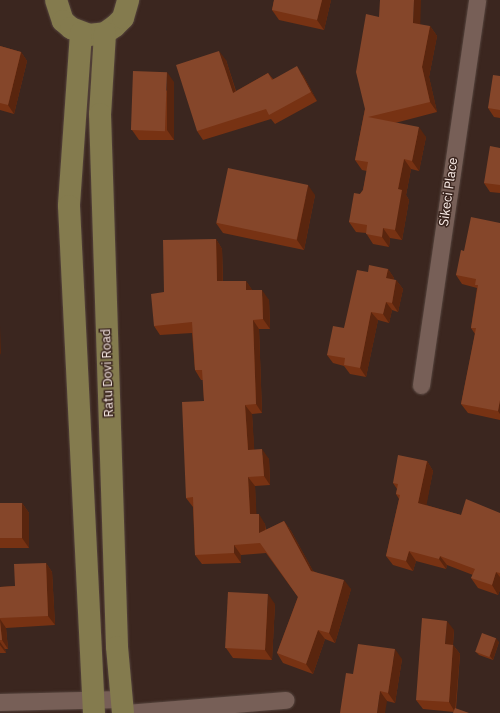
<!DOCTYPE html>
<html>
<head>
<meta charset="utf-8">
<style>
  body { margin:0 }
  #map { position:relative; width:500px; height:713px; overflow:hidden; background:#3b261f; font-family:"IBM Plex Sans",sans-serif }
  div>[style] { position:absolute }
  [style*='--x'] { left:calc(var(--x)*1px); top:calc(var(--y)*1px); width:calc(var(--w)*1px); rotate:calc(var(--a)*1deg) }
  .roads { filter:drop-shadow(0 0 1px #56453e) drop-shadow(0 0 1px #56453e) }
  .minor>* { height:17px; margin:-8.5px; padding:0 8.5px; transform-origin:8.5px; border-radius:8.5px; background:#775f57 }
  .primary>* { height:22px; margin:-11px; padding:0 11px; transform-origin:11px; border-radius:11px; background:#847b4e }
  .wall>* { inset:0; background:#773213 }
  .shaded-wall>* { inset:0; background:#59250e }
  .building>* { inset:0; background:#85462a; transform-origin:0 0 }
  span { translate:-50% -50%; white-space:nowrap; text-align:center; line-height:1.15; -webkit-text-stroke:3px #3b261f; paint-order:stroke }
  .street-label { font-size:13px; color:#fceee9 }
</style>
</head>
<body>
<div id="map">
  <div class="roads">
    <div class="minor">
      <i style="--x:421;--y:385;--w:389;--a:-81.7"></i>
      <i style="--x:0;--y:702;--w:121;--a:-1.4"></i>
      <i style="--x:126;--y:713;--w:160;--a:-4.7"></i>
    </div>
    <div class="primary">
      <i style="--x:56;--y:0;--w:22;--a:72"></i>
      <i style="--x:63;--y:21;--w:11;--a:41"></i>
      <i style="--x:71;--y:28;--w:19;--a:21"></i>
      <i style="--x:89;--y:35;--w:16;--a:-7"></i>
      <i style="--x:105;--y:33;--w:12;--a:-35"></i>
      <i style="--x:115;--y:26;--w:11;--a:-45"></i>
      <i style="--x:123;--y:18;--w:19;--a:-74"></i>
      <i style="--x:81;--y:33;--w:173;--a:94"></i>
      <i style="--x:69;--y:206;--w:508;--a:87.18"></i>
      <i style="--x:105;--y:33;--w:81;--a:93.5"></i>
      <i style="--x:100;--y:114;--w:533;--a:88.17"></i>
      <i style="--x:117;--y:647;--w:66;--a:84.8"></i>
    </div>
  </div>
  <div class="wall">
    <i style="clip-path:polygon(274px 0,331px 0,324px 30px,279px 20px,272px 10px)"></i>
    <i style="clip-path:polygon(430px 26px,437px 36px,429px 77px,437px 112px,395px 123px,426px 137px,419px 171px,411px 169px,406px 195px,409px 200px,402px 240px,390px 238px,389px 247px,373px 244px,366px 233px,356px 232px,349px 222px,360px 194px,363px 190px,367px 171px,362px 170px,355px 160px,365px 109px)"></i>
    <i style="clip-path:polygon(0 46px,21px 52px,27px 61px,14px 114px,0 110px)"></i>
    <i style="clip-path:polygon(226px 60px,236px 91px,268px 73px,273px 79px,303px 75px,317px 101px,275px 124px,271px 119px,203px 140px,197px 131px)"></i>
    <i style="clip-path:polygon(500px 76px,500px 118px,494px 117px,488px 108px)"></i>
    <i style="clip-path:polygon(174px 82px,174px 140px,139px 140px,132px 130px)"></i>
    <i style="clip-path:polygon(500px 148px,500px 193px,490px 192px,484px 183px)"></i>
    <i style="clip-path:polygon(315px 195px,304px 250px,223px 233px,216px 223px)"></i>
    <i style="clip-path:polygon(500px 223px,500px 420px,468px 413px,461px 404px,475px 334px,471px 328px,477px 288px,462px 284px,456px 275px,464px 251px)"></i>
    <i style="clip-path:polygon(216px 239px,222px 249px,223px 281px,246px 281px,252px 290px,269px 300px,270px 329px,259px 329px,262px 413px,252px 414px,254px 450px,269px 459px,270px 485px,255px 486px,256px 514px,265px 524px,266px 530px,284px 521px,291px 531px,313px 571px,351px 589px,335px 643px,325px 639px,313px 674px,283px 663px,277px 653px,298px 597px,266px 553px,241px 555px,241px 563px,202px 564px,195px 555px,193px 507px,186px 498px,204px 401px,203px 380px,201px 380px,195px 370px,192px 333px,160px 335px,154px 326px,164px 292px)"></i>
    <i style="clip-path:polygon(388px 269px,394px 278px,393px 280px,396px 280px,403px 289px,398px 312px,392px 310px,389px 323px,378px 320px,366px 377px,350px 374px,344px 366px,333px 363px,327px 355px,344px 328px,368px 272px)"></i>
    <i style="clip-path:polygon(427px 461px,433px 471px,426px 505px,461px 515px,500px 513px,500px 590px,498px 595px,478px 588px,471px 578px,473px 575px,447px 565px,446px 569px,416px 561px,413px 571px,393px 565px,386px 556px,399px 499px,396px 494px,397px 489px,393px 483px)"></i>
    <i style="clip-path:polygon(0 503px,22px 503px,29px 513px,29px 548px,0 548px)"></i>
    <i style="clip-path:polygon(46px 563px,52px 572px,55px 625px,6px 628px,8px 649px,5px 649px,6px 653px,0 653px,0 587px,15px 586px)"></i>
    <i style="clip-path:polygon(275px 604px,272px 660px,233px 658px,226px 648px)"></i>
    <i style="clip-path:polygon(454px 630px,453px 645px,460px 654px,456px 709px,454px 712px,423px 709px,416px 700px)"></i>
    <i style="clip-path:polygon(499px 642px,493px 660px,479px 655px,476px 652px)"></i>
    <i style="clip-path:polygon(402px 659px,395px 703px,387px 701px,353px 674px)"></i>
  </div>
  <div class="shaded-wall">
    <i style="clip-path:polygon(322px 0,331px 0,324px 30px,317px 20px)"></i>
    <i style="clip-path:polygon(414px 0,421px 0,420px 33px,413px 23px)"></i>
    <i style="clip-path:polygon(430px 26px,437px 36px,429px 77px,437px 112px,430px 102px,422px 67px)"></i>
    <i style="clip-path:polygon(219px 51px,226px 60px,239px 102px,233px 93px)"></i>
    <i style="clip-path:polygon(21px 52px,27px 61px,14px 114px,8px 105px)"></i>
    <i style="clip-path:polygon(297px 66px,303px 75px,317px 101px,311px 92px)"></i>
    <i style="clip-path:polygon(167px 72px,174px 82px,174px 140px,167px 130px)"></i>
    <i style="clip-path:polygon(419px 127px,426px 137px,419px 171px,412px 161px)"></i>
    <i style="clip-path:polygon(404px 159px,411px 169px,406px 195px,409px 200px,402px 240px,395px 230px,398px 189px)"></i>
    <i style="clip-path:polygon(308px 185px,315px 195px,304px 250px,297px 240px)"></i>
    <i style="clip-path:polygon(383px 228px,390px 238px,389px 247px,382px 237px)"></i>
    <i style="clip-path:polygon(216px 239px,222px 249px,223px 291px,217px 281px)"></i>
    <i style="clip-path:polygon(388px 269px,394px 278px,392px 287px,386px 278px)"></i>
    <i style="clip-path:polygon(396px 280px,403px 289px,398px 312px,392px 303px)"></i>
    <i style="clip-path:polygon(246px 281px,253px 291px,246px 290px)"></i>
    <i style="clip-path:polygon(262px 290px,269px 300px,270px 329px,263px 319px)"></i>
    <i style="clip-path:polygon(386px 302px,392px 310px,389px 323px,383px 314px)"></i>
    <i style="clip-path:polygon(371px 312px,378px 320px,366px 377px,360px 368px)"></i>
    <i style="clip-path:polygon(253px 320px,259px 329px,262px 413px,256px 404px)"></i>
    <i style="clip-path:polygon(0 326px,1px 355px,0 353px)"></i>
    <i style="clip-path:polygon(500px 400px,500px 414px,498px 411px)"></i>
    <i style="clip-path:polygon(245px 405px,252px 414px,255px 460px,248px 450px)"></i>
    <i style="clip-path:polygon(262px 449px,269px 459px,270px 485px,264px 476px)"></i>
    <i style="clip-path:polygon(427px 461px,433px 471px,425px 513px,418px 503px)"></i>
    <i style="clip-path:polygon(248px 477px,255px 486px,257px 524px,250px 514px)"></i>
    <i style="clip-path:polygon(22px 503px,29px 513px,29px 548px,22px 538px)"></i>
    <i style="clip-path:polygon(259px 514px,265px 524px,266px 543px,259px 533px)"></i>
    <i style="clip-path:polygon(284px 521px,291px 531px,318px 580px,311px 571px)"></i>
    <i style="clip-path:polygon(234px 545px,241px 555px,241px 563px,234px 553px)"></i>
    <i style="clip-path:polygon(409px 551px,416px 561px,413px 571px,406px 561px)"></i>
    <i style="clip-path:polygon(440px 556px,447px 565px,446px 569px,439px 559px)"></i>
    <i style="clip-path:polygon(46px 563px,52px 572px,55px 625px,48px 616px)"></i>
    <i style="clip-path:polygon(496px 572px,500px 577px,500px 590px,498px 595px,492px 585px)"></i>
    <i style="clip-path:polygon(344px 580px,351px 589px,335px 643px,329px 633px)"></i>
    <i style="clip-path:polygon(268px 594px,275px 604px,272px 660px,265px 650px)"></i>
    <i style="clip-path:polygon(0 619px,6px 628px,8px 649px,2px 640px)"></i>
    <i style="clip-path:polygon(447px 621px,454px 630px,452px 653px,445px 644px)"></i>
    <i style="clip-path:polygon(318px 630px,325px 639px,313px 674px,306px 664px)"></i>
    <i style="clip-path:polygon(496px 638px,499px 642px,493px 660px,490px 656px)"></i>
    <i style="clip-path:polygon(0 642px,5px 649px,6px 653px,0 645px)"></i>
    <i style="clip-path:polygon(453px 645px,460px 654px,455px 712px,449px 702px)"></i>
    <i style="clip-path:polygon(395px 649px,402px 659px,395px 703px,388px 693px)"></i>
    <i style="clip-path:polygon(380px 691px,387px 701px,385px 713px,377px 713px)"></i>
  </div>
  <div class="building">
    <i style="clip-path:polygon(274px 0,322px 0,317px 20px,272px 10px)"></i>
    <i style="clip-path:polygon(380px 0,414px 0,413px 23px,430px 26px,422px 67px,430px 102px,368px 117px,419px 127px,412px 161px,404px 159px,398px 189px,402px 190px,395px 230px,383px 228px,382px 237px,366px 234px,367px 225px,349px 222px,354px 193px,360px 194px,363px 190px,368px 162px,355px 160px,365px 109px,356px 72px,366px 14px,379px 17px)"></i>
    <i style="clip-path:polygon(0 46px,21px 52px,8px 105px,0 103px)"></i>
    <i style="clip-path:polygon(219px 51px,233px 93px,268px 73px,272px 80px,297px 66px,311px 92px,269px 115px,266px 109px,197px 131px,176px 65px)"></i>
    <i style="left:133px;top:71px;width:34px;height:59px;rotate:2deg"></i>
    <i style="clip-path:polygon(493px 75px,500px 76px,500px 110px,488px 108px)"></i>
    <i style="clip-path:polygon(490px 146px,500px 148px,500px 185px,484px 183px)"></i>
    <i style="left:228px;top:168px;width:82px;height:56px;rotate:12deg"></i>
    <i style="clip-path:polygon(471px 217px,500px 223px,500px 400px,498px 411px,461px 404px,476px 328px,471px 328px,478px 285px,475px 285px,476px 279px,456px 275px,461px 250px,464px 251px)"></i>
    <i style="clip-path:polygon(216px 239px,217px 281px,246px 281px,246px 290px,262px 290px,263px 319px,253px 320px,256px 404px,245px 405px,248px 450px,262px 449px,264px 476px,248px 477px,250px 514px,259px 514px,259px 533px,284px 521px,311px 571px,344px 580px,329px 633px,318px 630px,306px 664px,277px 653px,298px 597px,260px 543px,234px 545px,234px 553px,195px 555px,193px 497px,186px 498px,182px 402px,204px 401px,202px 370px,195px 370px,192px 322px,154px 326px,151px 294px,164px 292px,163px 240px)"></i>
    <i style="clip-path:polygon(369px 265px,388px 269px,386px 278px,396px 280px,392px 303px,386px 302px,383px 314px,371px 312px,360px 368px,344px 365px,345px 358px,327px 355px,333px 326px,344px 328px,357px 270px,368px 272px)"></i>
    <i style="clip-path:polygon(398px 455px,427px 461px,418px 503px,461px 515px,466px 499px,500px 513px,500px 573px,496px 572px,492px 585px,471px 578px,475px 569px,440px 556px,439px 559px,409px 551px,406px 561px,386px 556px,400px 495px,396px 494px,398px 484px,393px 483px)"></i>
    <i style="left:0;top:503px;width:22px;height:35px"></i>
    <i style="clip-path:polygon(46px 563px,48px 616px,0 618px,0 587px,15px 586px,14px 564px)"></i>
    <i style="left:228px;top:592px;width:40px;height:56px;rotate:3deg"></i>
    <i style="clip-path:polygon(422px 618px,447px 621px,445px 644px,453px 645px,449px 702px,416px 700px)"></i>
    <i style="clip-path:polygon(0 622px,2px 640px,0 640px)"></i>
    <i style="left:482px;top:633px;width:15px;height:20px;rotate:20deg"></i>
    <i style="clip-path:polygon(358px 644px,395px 649px,388px 693px,380px 691px,377px 713px,340px 713px,346px 673px,353px 674px)"></i>
    <i style="clip-path:polygon(455px 708px,469px 713px,453px 713px)"></i>
  </div>
  <div class="street-label">
    <span style="left:449px;top:192px;rotate:-82deg">Sikeci Place</span>
    <span style="left:108px;top:373px;rotate:-92deg">Ratu Dovi Road</span>
  </div>
</div>
</body>
</html>
